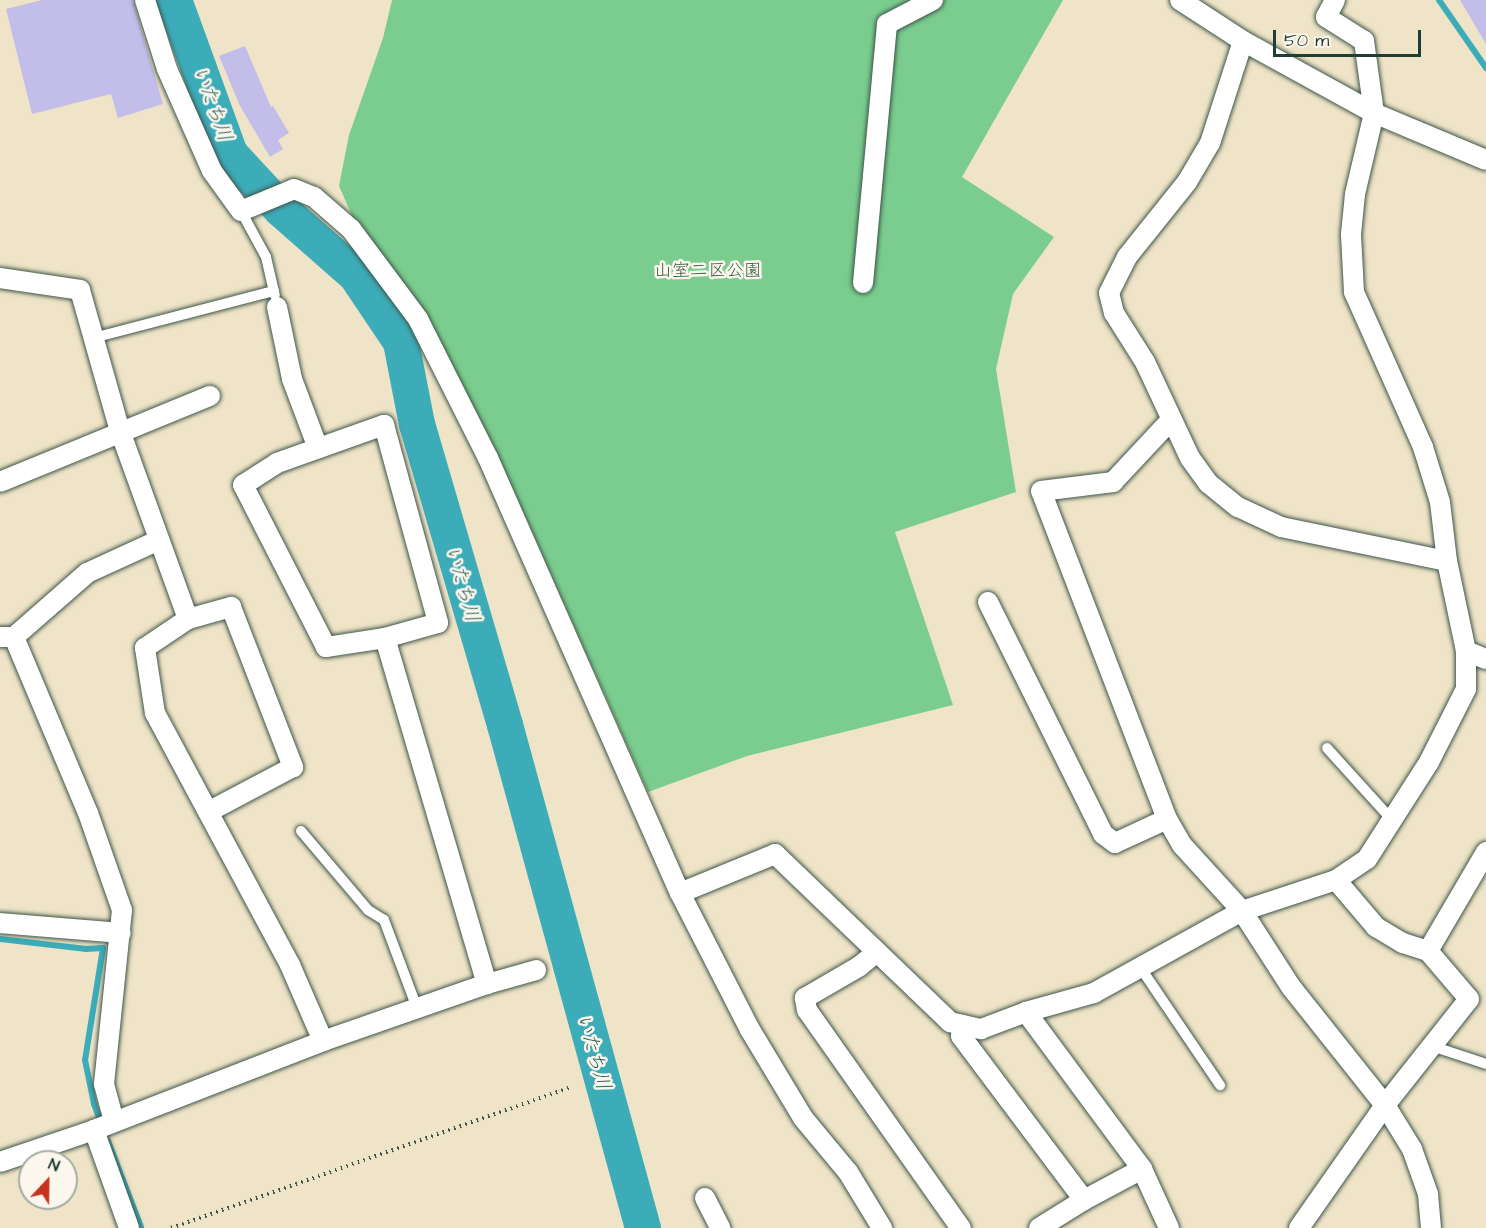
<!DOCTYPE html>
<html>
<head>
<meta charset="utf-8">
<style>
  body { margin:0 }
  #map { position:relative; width:1486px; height:1228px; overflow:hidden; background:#efe4c7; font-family:"Architects Daughter","Klee One",sans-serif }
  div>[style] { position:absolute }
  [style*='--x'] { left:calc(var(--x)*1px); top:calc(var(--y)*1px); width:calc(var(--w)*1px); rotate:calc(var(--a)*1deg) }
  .green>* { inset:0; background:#7acd8f }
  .stream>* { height:6px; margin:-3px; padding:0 3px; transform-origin:3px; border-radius:3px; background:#3dacb9 }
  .river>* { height:36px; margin:-18px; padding:0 18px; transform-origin:18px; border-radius:18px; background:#3dacb9 }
  .building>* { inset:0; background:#c3bde9 }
  .path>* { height:4px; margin-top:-2px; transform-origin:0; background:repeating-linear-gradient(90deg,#3e564a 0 1.5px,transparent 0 6px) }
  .roads { filter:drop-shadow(0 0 2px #3e564a) drop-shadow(0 0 2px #3e564a) }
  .service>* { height:10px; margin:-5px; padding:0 5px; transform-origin:5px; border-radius:5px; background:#fff }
  .minor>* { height:20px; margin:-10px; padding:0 10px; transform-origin:10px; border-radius:10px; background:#fff }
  span { translate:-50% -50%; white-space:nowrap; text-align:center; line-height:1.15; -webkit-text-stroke:5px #fbf7ec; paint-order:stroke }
  .park-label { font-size:18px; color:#36614b }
  .water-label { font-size:20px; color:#285e5c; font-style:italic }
  .north { position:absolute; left:18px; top:1150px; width:60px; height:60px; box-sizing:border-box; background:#fbf7ec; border:2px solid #a3ada2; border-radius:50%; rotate:22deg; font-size:16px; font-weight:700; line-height:24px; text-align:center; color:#1f3d34 }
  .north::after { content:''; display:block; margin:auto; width:21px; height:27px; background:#c8321e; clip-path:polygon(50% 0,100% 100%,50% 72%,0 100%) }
  .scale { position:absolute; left:1273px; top:30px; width:148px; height:27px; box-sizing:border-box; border:3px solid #1f3d34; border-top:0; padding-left:8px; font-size:18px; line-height:21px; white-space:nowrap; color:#1f3d34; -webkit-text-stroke:4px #fbf7ec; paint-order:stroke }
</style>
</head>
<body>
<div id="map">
  <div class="green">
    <i style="clip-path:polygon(392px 0,1063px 0,962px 177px,1054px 237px,1013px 294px,996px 369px,1016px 492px,895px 532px,953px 705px,747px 756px,648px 792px,497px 453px,423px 310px,353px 218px,339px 186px,349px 135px,383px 38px)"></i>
  </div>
  <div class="stream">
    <i style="--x:1439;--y:0;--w:83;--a:55.3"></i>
    <i style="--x:0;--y:939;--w:87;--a:6.6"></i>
    <i style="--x:86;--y:949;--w:17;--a:-3"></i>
    <i style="--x:103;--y:948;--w:113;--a:99.1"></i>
    <i style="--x:85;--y:1060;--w:45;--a:78.4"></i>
    <i style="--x:94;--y:1104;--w:20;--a:70"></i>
    <i style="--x:108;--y:1141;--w:92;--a:69"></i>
  </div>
  <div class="river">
    <i style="--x:174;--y:0;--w:164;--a:70"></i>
    <i style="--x:230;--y:154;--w:76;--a:47.1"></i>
    <i style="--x:282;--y:210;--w:98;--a:41.3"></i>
    <i style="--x:356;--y:275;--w:81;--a:56.1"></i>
    <i style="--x:401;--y:342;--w:84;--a:79"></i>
    <i style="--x:417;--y:424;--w:314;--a:73.7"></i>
    <i style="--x:505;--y:725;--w:522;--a:74.66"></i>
  </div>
  <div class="building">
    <i style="clip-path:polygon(42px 0,133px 0,163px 104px,118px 118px,111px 94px,32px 114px,6px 9px)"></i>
    <i style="clip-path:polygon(1460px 0,1486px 0,1486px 44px)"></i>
    <i style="clip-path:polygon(245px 46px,271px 107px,273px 106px,289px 133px,278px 140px,283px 149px,270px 157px,240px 106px,219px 56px)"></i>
  </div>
  <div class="path">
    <i style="--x:171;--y:1228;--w:424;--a:-19.4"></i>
  </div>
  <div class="roads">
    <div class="service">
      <i style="--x:241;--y:211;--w:52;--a:61.5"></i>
      <i style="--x:266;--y:257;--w:39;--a:77"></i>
      <i style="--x:93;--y:338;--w:187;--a:-14.6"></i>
      <i style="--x:1327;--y:748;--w:97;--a:47.9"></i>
      <i style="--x:301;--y:831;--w:104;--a:49.7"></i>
      <i style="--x:368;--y:910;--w:19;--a:32"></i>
      <i style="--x:384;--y:920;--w:94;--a:69.4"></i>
      <i style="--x:1140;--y:967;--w:143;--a:55.9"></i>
      <i style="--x:1432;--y:1046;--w:57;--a:18.4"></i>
    </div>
    <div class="minor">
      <i style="--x:145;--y:0;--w:72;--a:72.3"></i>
      <i style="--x:167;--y:69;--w:111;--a:66.2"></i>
      <i style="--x:212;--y:171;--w:49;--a:54.1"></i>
      <i style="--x:241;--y:211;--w:57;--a:-22.5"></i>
      <i style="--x:294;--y:189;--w:22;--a:22"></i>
      <i style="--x:314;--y:197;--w:49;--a:40.9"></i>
      <i style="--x:351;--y:229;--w:112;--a:53.3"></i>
      <i style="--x:418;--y:319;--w:156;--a:63.3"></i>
      <i style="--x:488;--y:458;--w:475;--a:66.2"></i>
      <i style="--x:680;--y:893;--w:152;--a:62.9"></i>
      <i style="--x:749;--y:1028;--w:105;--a:59"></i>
      <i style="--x:803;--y:1118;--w:70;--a:50.2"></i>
      <i style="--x:848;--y:1172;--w:66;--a:58.7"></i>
      <i style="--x:1180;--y:0;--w:75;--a:33.1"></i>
      <i style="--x:1243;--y:41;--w:149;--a:28.8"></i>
      <i style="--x:1374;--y:113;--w:121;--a:22.8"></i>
      <i style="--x:1243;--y:41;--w:107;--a:107.9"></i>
      <i style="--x:1210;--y:143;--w:45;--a:120.5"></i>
      <i style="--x:1187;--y:182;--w:96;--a:128.7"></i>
      <i style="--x:1127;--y:257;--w:40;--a:116.6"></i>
      <i style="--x:1109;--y:293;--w:21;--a:76"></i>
      <i style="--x:1114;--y:313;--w:58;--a:57.7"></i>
      <i style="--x:1145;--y:362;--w:106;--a:64.9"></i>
      <i style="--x:1190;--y:458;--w:31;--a:54"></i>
      <i style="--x:1208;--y:483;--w:38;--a:39"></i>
      <i style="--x:1238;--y:507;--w:47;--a:24.9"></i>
      <i style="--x:1281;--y:527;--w:169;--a:11.6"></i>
      <i style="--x:0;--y:278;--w:81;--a:8.5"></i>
      <i style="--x:80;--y:290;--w:147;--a:74.2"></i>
      <i style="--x:120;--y:431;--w:200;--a:70.1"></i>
      <i style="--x:188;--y:619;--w:52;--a:146"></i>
      <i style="--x:145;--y:648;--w:66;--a:81.3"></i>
      <i style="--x:155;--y:713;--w:286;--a:61.8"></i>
      <i style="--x:290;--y:965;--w:83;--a:66.5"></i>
      <i style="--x:863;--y:283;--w:260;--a:-84.7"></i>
      <i style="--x:887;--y:24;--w:52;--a:-27.6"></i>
      <i style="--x:277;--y:307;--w:74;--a:78.2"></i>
      <i style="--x:292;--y:379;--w:74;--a:69.4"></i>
      <i style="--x:384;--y:425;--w:205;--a:74.7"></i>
      <i style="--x:438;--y:623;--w:55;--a:164.2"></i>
      <i style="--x:385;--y:638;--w:60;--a:171.3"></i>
      <i style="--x:326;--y:647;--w:182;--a:-117.1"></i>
      <i style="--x:243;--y:485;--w:40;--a:-32.9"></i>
      <i style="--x:277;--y:463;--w:114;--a:-19.6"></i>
      <i style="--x:0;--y:482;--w:227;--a:-22.3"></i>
      <i style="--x:988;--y:602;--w:259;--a:63.6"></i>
      <i style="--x:1103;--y:834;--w:15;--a:37"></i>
      <i style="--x:1115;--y:843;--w:57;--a:-24.8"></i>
      <i style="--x:1167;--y:819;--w:30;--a:60"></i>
      <i style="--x:1182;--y:845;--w:89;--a:47.7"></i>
      <i style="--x:1242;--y:911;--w:90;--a:57.2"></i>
      <i style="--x:1291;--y:987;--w:151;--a:51.5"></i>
      <i style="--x:1385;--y:1105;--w:52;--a:58.5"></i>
      <i style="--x:1412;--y:1149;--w:48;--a:70.4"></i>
      <i style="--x:1428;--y:1194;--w:34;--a:85"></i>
      <i style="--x:188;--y:619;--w:45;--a:-15.6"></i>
      <i style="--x:231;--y:607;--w:172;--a:68.8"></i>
      <i style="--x:293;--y:767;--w:96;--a:152.1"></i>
      <i style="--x:0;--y:637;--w:14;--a:0"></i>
      <i style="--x:14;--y:637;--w:97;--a:-41.2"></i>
      <i style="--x:87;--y:573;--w:79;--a:-24.6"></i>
      <i style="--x:14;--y:637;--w:191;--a:67.2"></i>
      <i style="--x:88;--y:813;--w:103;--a:70.7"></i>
      <i style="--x:122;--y:910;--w:175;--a:95.9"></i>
      <i style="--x:104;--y:1084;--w:38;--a:75"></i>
      <i style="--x:385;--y:638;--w:361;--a:73.6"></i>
      <i style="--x:1466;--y:651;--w:22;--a:22"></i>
      <i style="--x:1167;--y:819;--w:351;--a:-111"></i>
      <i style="--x:1041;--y:491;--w:73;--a:-7.1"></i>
      <i style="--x:1113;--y:482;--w:86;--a:-46.9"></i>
      <i style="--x:1336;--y:880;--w:62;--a:49.6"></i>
      <i style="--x:1376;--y:927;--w:31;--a:31"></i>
      <i style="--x:1403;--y:943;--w:26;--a:18"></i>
      <i style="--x:1428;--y:951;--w:115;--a:-59.6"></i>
      <i style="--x:680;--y:893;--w:103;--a:-22.3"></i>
      <i style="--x:775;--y:854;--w:243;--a:43.8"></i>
      <i style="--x:950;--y:1022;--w:32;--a:13"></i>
      <i style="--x:981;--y:1029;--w:48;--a:-20.7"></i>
      <i style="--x:1026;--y:1012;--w:71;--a:-15.6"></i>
      <i style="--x:1094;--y:993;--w:169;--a:-29"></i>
      <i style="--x:1242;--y:911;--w:99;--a:-18.3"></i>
      <i style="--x:1336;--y:880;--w:37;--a:-34"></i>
      <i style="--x:1367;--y:859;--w:115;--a:-57.4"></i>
      <i style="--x:1429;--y:762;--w:82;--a:-63.1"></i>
      <i style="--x:1466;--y:689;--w:38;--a:-90"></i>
      <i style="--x:1466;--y:651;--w:92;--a:-101.9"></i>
      <i style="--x:1447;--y:561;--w:59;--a:-96.8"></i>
      <i style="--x:1440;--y:502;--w:58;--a:-107.2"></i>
      <i style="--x:1423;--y:447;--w:170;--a:-114"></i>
      <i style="--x:1354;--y:292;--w:58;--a:-93"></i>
      <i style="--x:1351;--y:234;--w:40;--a:-84.3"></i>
      <i style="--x:1355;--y:194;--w:83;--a:-76.8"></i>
      <i style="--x:1374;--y:113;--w:73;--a:-97.9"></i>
      <i style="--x:1364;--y:41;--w:45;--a:-147.7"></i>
      <i style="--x:1326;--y:17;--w:19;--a:-62"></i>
      <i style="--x:0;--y:923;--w:121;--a:4.7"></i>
      <i style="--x:877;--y:952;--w:22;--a:141"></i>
      <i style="--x:860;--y:966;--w:64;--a:149.8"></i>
      <i style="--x:805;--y:998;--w:12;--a:81"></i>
      <i style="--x:807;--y:1010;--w:267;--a:54.8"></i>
      <i style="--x:1026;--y:1012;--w:195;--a:53.5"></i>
      <i style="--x:1142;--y:1169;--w:65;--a:65.4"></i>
      <i style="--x:963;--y:1025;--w:11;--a:100"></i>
      <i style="--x:961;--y:1036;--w:205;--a:53.1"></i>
      <i style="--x:94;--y:1130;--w:104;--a:70.3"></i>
      <i style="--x:0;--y:1162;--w:99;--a:-18.8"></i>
      <i style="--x:94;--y:1130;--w:246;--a:-21.2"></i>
      <i style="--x:323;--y:1041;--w:174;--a:-19.2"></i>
      <i style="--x:487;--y:984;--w:51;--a:-15.9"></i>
      <i style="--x:705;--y:1198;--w:34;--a:63"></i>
      <i style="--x:1039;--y:1228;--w:53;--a:-31.9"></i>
      <i style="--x:1084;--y:1200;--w:66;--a:-28.1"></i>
      <i style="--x:1299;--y:1228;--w:150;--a:-55"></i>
      <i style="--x:1385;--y:1105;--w:135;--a:-51.6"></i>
      <i style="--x:1469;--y:999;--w:63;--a:-130.5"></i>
    </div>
  </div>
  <div class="park-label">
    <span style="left:708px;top:271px">山室二区公園</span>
  </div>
  <div class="water-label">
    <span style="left:212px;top:104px;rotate:70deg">いたち川</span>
    <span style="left:462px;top:584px;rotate:74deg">いたち川</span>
    <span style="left:593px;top:1052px;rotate:74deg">いたち川</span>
  </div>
  <div class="north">N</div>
  <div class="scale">50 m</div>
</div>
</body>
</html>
